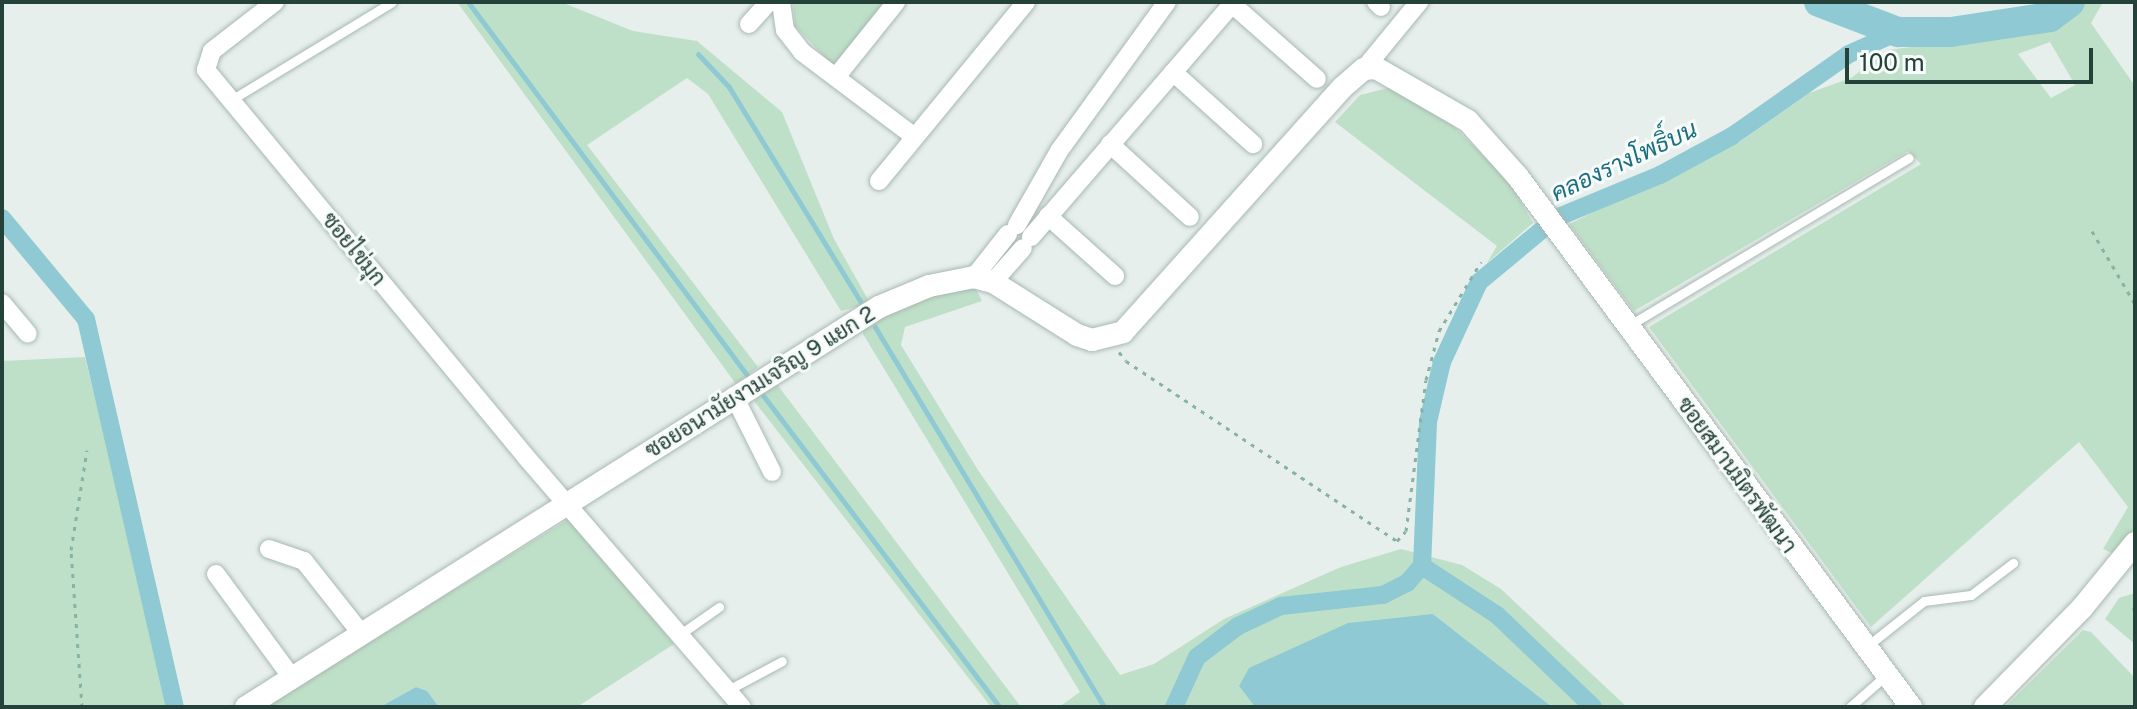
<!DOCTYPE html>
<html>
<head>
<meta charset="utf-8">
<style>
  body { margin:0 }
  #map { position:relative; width:2137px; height:709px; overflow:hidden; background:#e6efeb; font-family:"Public Sans",Sarabun,sans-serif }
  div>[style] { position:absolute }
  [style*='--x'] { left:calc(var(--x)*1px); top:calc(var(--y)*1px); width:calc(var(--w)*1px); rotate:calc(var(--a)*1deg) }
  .green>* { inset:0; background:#bfe0c8 }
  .water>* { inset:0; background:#8ec9d4 }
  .stream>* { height:5px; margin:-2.5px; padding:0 2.5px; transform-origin:2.5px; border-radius:2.5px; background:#8ec9d4 }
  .canal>* { height:18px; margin:-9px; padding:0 9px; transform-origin:9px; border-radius:9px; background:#8ec9d4 }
  .river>* { height:30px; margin:-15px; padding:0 15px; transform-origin:15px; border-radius:15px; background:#8ec9d4 }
  .path>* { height:3px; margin-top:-1.5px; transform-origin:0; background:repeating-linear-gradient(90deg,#86b3a5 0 4px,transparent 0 10px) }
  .roads { filter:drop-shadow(0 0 2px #a8b8b2) drop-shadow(0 0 2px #a8b8b2) }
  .service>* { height:9px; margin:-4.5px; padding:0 4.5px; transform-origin:4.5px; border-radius:4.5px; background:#fff }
  .minor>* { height:18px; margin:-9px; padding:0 9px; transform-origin:9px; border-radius:9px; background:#fff }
  .tertiary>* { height:22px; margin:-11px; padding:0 11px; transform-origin:11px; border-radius:11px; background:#fff }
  span { translate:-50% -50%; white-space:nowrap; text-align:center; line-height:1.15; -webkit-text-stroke:6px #f7fbf9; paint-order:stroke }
  .street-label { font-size:22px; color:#24423a }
  .water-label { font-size:24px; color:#1c6f80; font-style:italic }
  .frame { position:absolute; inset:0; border:4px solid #24423a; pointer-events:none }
  .scale { position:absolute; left:1845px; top:48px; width:248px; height:36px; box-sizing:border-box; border:4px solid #24423a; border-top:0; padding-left:10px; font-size:24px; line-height:28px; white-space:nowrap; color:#24423a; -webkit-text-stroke:6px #f7fbf9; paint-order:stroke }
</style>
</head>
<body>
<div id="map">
  <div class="green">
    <i style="clip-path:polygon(457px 2px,561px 2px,633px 31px,697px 41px,782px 112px,834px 239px,870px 303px,841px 311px,708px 94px,687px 78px,587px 145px,758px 367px,736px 384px)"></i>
    <i style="clip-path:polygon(793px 2px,887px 2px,833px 66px,795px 26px)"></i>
    <i style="clip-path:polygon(evenodd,2081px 2px,2103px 2px,2091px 23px,2135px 86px,2135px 536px,2114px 554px,2103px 549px,2128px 507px,2079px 442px,1871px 627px,1649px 327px,1921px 164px,1908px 151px,1634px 311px,1569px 224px,1738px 143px,1809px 93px,1851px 78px,1889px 50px,2027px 31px,2062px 19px,2081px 2px,2050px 42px,2075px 85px,2051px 98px,2018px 54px,2050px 42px)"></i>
    <i style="clip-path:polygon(1388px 88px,1440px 113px,1508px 180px,1533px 223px,1487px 263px,1497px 246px,1335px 122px,1360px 95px)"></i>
    <i style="clip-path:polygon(944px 289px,976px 289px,982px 301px,905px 327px,901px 345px,978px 470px,1120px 675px,1154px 664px,1224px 619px,1341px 567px,1401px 549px,1462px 565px,1501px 589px,1627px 707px,1552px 707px,1433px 614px,1239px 686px,1255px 707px,1059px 707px,1080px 692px,863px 334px,862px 325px)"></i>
    <i style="clip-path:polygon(85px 357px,170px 707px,2px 707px,2px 361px)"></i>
    <i style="clip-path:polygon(776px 383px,1021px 707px,991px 707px,754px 401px)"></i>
    <i style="clip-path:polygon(569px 519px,674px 644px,577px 707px,439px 707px,427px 691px,416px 687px,380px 707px,264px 707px)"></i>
    <i style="clip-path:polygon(2135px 593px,2135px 644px,2105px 619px,2119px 598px)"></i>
    <i style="clip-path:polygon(2083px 630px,2091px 632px,2135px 678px,2135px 707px,2005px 707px)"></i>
  </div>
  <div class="water">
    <i style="clip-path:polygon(1433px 614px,1552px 707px,1255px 707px,1239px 686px,1249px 668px,1348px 623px)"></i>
    <i style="clip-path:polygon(416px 687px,427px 691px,439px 707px,380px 707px)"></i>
  </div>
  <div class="stream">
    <i style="--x:468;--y:2;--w:471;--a:53.2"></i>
    <i style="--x:698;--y:54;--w:45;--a:46.8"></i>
    <i style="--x:729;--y:87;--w:251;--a:58.5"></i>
    <i style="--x:875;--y:327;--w:444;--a:58.9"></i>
    <i style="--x:759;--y:390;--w:398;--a:52.8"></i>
    <i style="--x:2134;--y:609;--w:1;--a:45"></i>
  </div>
  <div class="canal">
    <i style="--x:2;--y:218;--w:131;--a:50.3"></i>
    <i style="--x:86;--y:319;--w:398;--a:77.1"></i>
    <i style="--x:1422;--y:566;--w:90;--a:33.2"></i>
    <i style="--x:1497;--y:615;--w:133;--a:43.8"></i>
    <i style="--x:1174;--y:707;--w:55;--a:-65.3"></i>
    <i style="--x:1197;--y:657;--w:51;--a:-37.1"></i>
    <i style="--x:1238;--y:626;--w:47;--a:-24.9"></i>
    <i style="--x:1281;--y:606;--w:103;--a:-6.2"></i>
    <i style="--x:1383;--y:595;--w:27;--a:-27"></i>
    <i style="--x:1407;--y:583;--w:23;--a:-49"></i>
    <i style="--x:1422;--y:566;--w:144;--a:-87.6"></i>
    <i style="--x:1428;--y:422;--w:62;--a:-76.9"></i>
    <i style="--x:1442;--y:362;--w:88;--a:-65.2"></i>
    <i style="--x:1479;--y:282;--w:100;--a:-39.7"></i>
    <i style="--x:1556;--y:218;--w:113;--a:-22.5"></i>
    <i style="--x:1660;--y:175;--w:82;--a:-28.4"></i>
    <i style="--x:1732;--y:136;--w:143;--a:-35"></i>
    <i style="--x:1849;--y:54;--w:54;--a:-24.2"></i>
  </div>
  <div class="river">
    <i style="--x:1819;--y:2;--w:85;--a:20.8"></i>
    <i style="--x:1898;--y:32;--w:53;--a:0"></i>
    <i style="--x:1951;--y:32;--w:100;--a:-8.6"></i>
    <i style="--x:2050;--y:17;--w:25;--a:-37"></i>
  </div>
  <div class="path">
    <i style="--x:2092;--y:231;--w:85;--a:59.5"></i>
    <i style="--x:1119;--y:352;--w:11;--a:52"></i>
    <i style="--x:1126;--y:361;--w:325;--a:33.6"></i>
    <i style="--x:1397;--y:541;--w:13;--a:-48"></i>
    <i style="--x:1406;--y:531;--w:152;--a:-82.5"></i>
    <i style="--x:1426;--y:380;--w:51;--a:-75.1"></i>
    <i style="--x:1439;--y:331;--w:81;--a:-58.7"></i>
    <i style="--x:82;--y:707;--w:157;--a:-94"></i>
    <i style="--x:71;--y:550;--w:101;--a:-80.9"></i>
  </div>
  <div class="roads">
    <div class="service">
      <i style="--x:231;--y:100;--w:188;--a:-31.3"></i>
      <i style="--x:1628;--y:326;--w:327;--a:-30.9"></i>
      <i style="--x:679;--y:635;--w:49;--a:-35"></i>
      <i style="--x:1866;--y:647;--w:74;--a:-38.4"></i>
      <i style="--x:1924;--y:601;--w:47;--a:-7.3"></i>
      <i style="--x:1971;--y:595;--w:53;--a:-37.3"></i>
      <i style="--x:728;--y:690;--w:61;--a:-28.2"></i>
      <i style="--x:1850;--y:707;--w:47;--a:-41.5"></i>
    </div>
    <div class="minor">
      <i style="--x:275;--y:2;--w:80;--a:142.1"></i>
      <i style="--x:212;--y:51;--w:20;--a:108"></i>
      <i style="--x:206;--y:70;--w:502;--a:50.41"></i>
      <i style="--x:526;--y:457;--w:330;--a:49.2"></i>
      <i style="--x:781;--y:2;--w:28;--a:82"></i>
      <i style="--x:785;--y:30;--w:28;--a:52"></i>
      <i style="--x:802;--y:52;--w:141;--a:37"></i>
      <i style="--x:1376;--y:2;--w:7;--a:45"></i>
      <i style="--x:1232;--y:4;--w:113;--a:41.4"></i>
      <i style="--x:749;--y:24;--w:30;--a:-48"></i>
      <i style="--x:1364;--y:69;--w:87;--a:-50.6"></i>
      <i style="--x:1173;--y:72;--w:108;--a:42"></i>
      <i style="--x:836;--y:77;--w:96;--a:-51.3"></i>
      <i style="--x:1110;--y:144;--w:108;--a:42.4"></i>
      <i style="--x:879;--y:181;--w:232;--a:-50.6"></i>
      <i style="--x:1048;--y:216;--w:90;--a:41.8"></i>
      <i style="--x:1017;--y:225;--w:85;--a:-60.4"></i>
      <i style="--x:1059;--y:151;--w:184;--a:-54.1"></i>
      <i style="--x:1031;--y:237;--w:311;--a:-49.2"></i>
      <i style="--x:974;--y:277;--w:55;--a:-51.7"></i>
      <i style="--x:993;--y:282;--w:45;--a:-48.6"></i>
      <i style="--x:2;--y:303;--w:40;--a:50"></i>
      <i style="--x:734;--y:396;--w:85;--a:63.4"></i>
      <i style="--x:269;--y:549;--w:37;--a:19"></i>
      <i style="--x:304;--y:561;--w:90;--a:51.7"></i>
      <i style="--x:216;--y:574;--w:125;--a:53.8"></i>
    </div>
    <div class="tertiary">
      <i style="--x:246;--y:707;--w:749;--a:-32.29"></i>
      <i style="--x:879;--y:307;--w:54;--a:-22.8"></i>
      <i style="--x:929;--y:286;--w:46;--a:-11.3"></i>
      <i style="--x:974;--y:277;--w:20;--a:15"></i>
      <i style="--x:993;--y:282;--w:99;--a:32.2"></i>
      <i style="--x:1077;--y:335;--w:16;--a:18"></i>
      <i style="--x:1092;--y:340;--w:32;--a:-14"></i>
      <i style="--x:1123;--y:332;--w:329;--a:-48.1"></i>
      <i style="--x:1343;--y:87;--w:28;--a:-41"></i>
      <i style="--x:1364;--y:69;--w:12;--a:-5"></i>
      <i style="--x:1376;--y:68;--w:106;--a:29.9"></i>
      <i style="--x:1468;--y:121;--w:75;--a:48.2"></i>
      <i style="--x:1518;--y:177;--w:660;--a:53.44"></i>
      <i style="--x:1985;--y:707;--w:139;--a:-45.6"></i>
      <i style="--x:2082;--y:608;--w:84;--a:-50.8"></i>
    </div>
  </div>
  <div class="street-label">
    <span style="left:354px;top:249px;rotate:51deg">ซอยไข่มุก</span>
    <span style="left:760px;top:382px;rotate:-32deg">ซอยอนามัยงามเจริญ 9 แยก 2</span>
    <span style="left:1737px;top:475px;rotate:54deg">ซอยสมานมิตรพัฒนา</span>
  </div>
  <div class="water-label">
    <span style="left:1624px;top:161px;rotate:-25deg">คลองรางโพธิ์บน</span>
  </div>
  <div class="frame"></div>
  <div class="scale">100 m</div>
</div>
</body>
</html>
